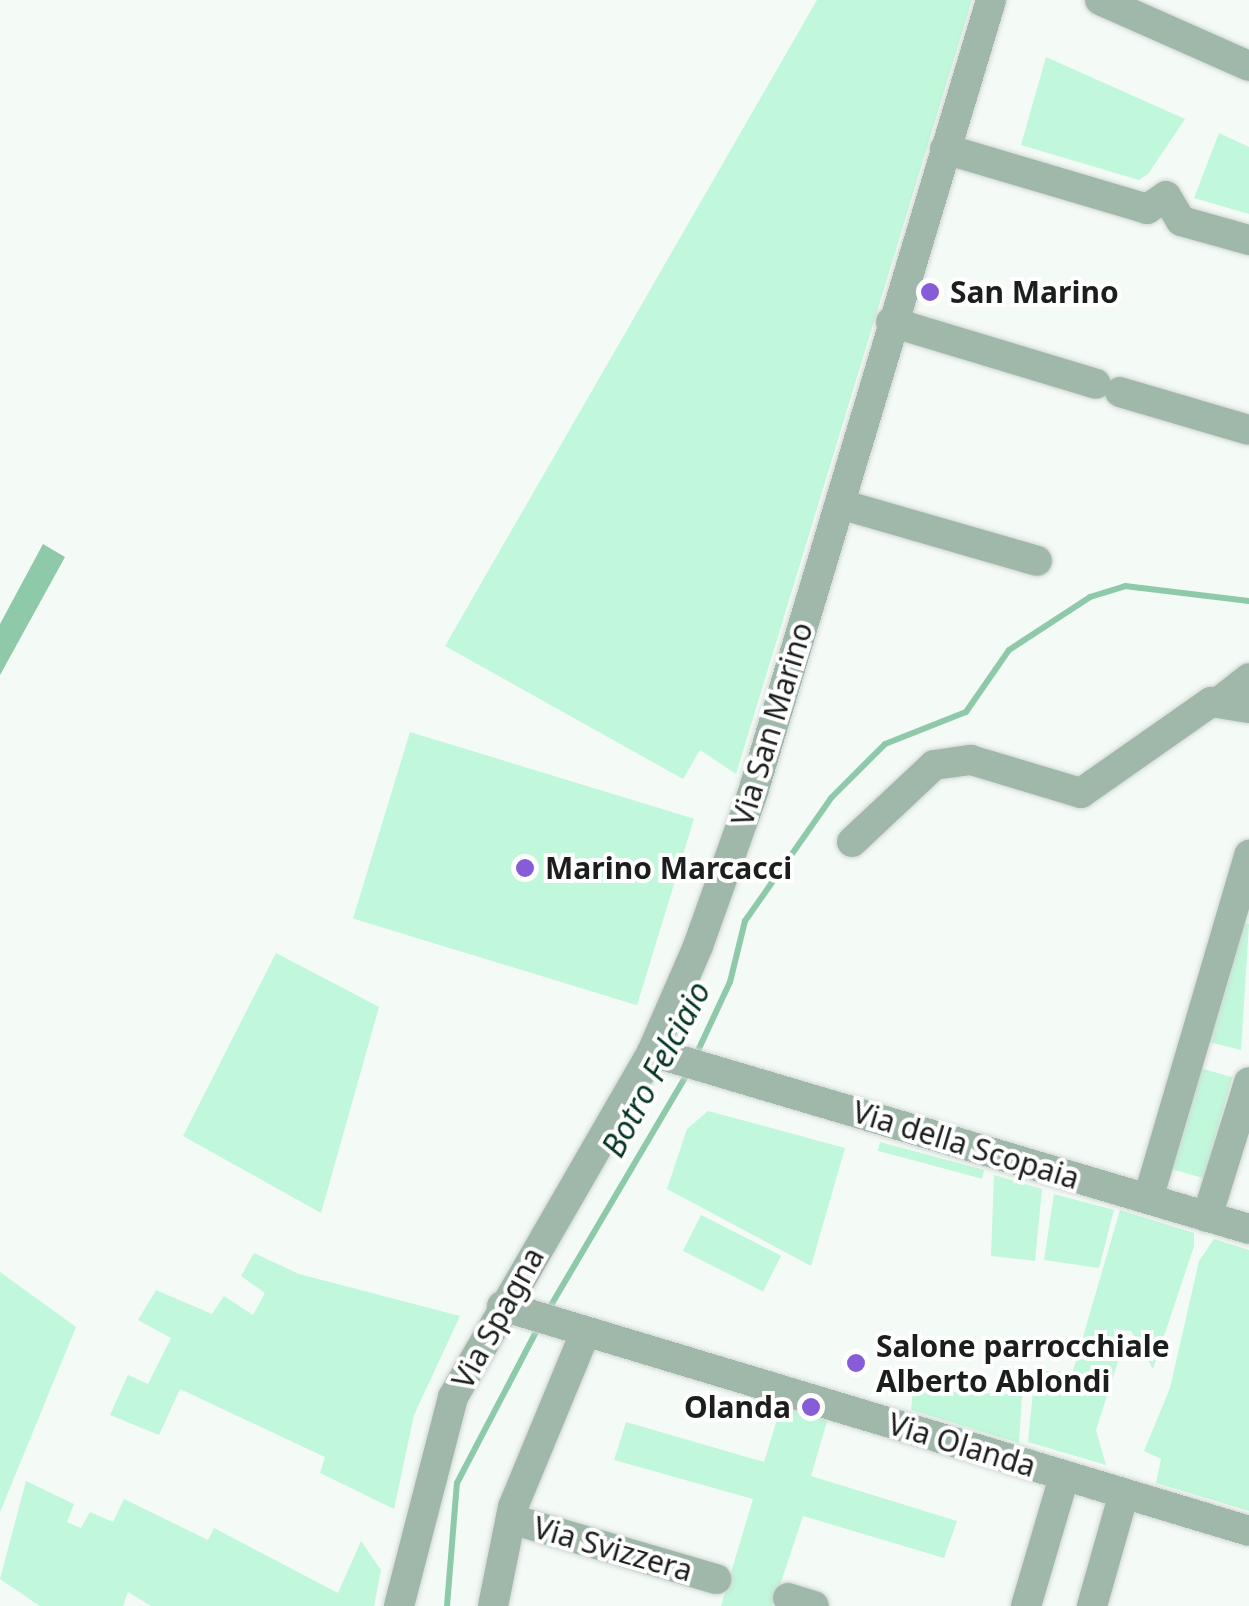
<!DOCTYPE html>
<html>
<head>
<meta charset="utf-8">
<style>
  body { margin:0 }
  #map { position:relative; width:1249px; height:1606px; overflow:hidden; background:#f4faf6; font-family:"Noto Sans",sans-serif }
  div>[style] { position:absolute }
  [style*='--x'] { left:calc(var(--x)*1px); top:calc(var(--y)*1px); width:calc(var(--w)*1px); rotate:calc(var(--a)*1deg) }
  .green>* { inset:0; background:#c1f7da; transform-origin:0 0 }
  .water>* { inset:0; background:#8ec9aa }
  .stream>* { height:6px; margin:-3px; padding:0 3px; transform-origin:3px; border-radius:3px; background:#8ec9aa }
  .roads { filter:drop-shadow(0 0 2px #d1d7d3) drop-shadow(0 0 2px #d1d7d3) }
  .minor>* { height:30px; margin:-15px; padding:0 15px; transform-origin:15px; border-radius:15px; background:#9fb8aa }
  .dots>* { width:28px; height:28px; translate:-50% -50%; box-sizing:border-box; border:5px solid #fff; border-radius:50% }
  span { translate:-50% -50%; white-space:nowrap; text-align:center; line-height:1.15; -webkit-text-stroke:8px #fff; paint-order:stroke }
  .poi-label { font-size:30px; color:#1c1e1d; font-weight:700 }
  .left { translate:0 -50%; text-align:left }
  .right { translate:-100% -50%; text-align:right }
  .street-label { font-size:30px; color:#1c1e1d }
  .water-label { font-size:32px; color:#033622; font-style:italic }
</style>
</head>
<body>
<div id="map">
  <div class="green">
    <i style="clip-path:polygon(817px 0,972px 0,736px 774px,700px 750px,683px 779px,445px 646px)"></i>
    <i style="clip-path:polygon(1046px 57px,1185px 119px,1148px 174px,1139px 180px,1021px 145px)"></i>
    <i style="clip-path:polygon(1219px 133px,1249px 147px,1249px 214px,1194px 198px)"></i>
    <i style="left:410px;top:732px;width:297px;height:195px;rotate:17deg"></i>
    <i style="clip-path:polygon(1241px 921px,1249px 924px,1241px 1050px,1205px 1041px)"></i>
    <i style="clip-path:polygon(276px 953px,379px 1007px,321px 1213px,183px 1136px)"></i>
    <i style="left:1197px;top:1067px;width:37px;height:105px;rotate:16deg"></i>
    <i style="clip-path:polygon(708px 1111px,845px 1148px,811px 1266px,667px 1189px,687px 1129px)"></i>
    <i style="left:880px;top:1142px;width:108px;height:9px;rotate:15deg"></i>
    <i style="clip-path:polygon(994px 1175px,1042px 1189px,1035px 1261px,991px 1256px)"></i>
    <i style="clip-path:polygon(1054px 1194px,1114px 1210px,1099px 1268px,1044px 1260px)"></i>
    <i style="clip-path:polygon(1120px 1210px,1194px 1233px,1194px 1246px,1153px 1369px,1131px 1331px,1113px 1329px,1122px 1349px,1096px 1430px,1106px 1465px,1028px 1442px,1035px 1371px,1073px 1371px)"></i>
    <i style="left:701px;top:1215px;width:90px;height:40px;rotate:27deg"></i>
    <i style="clip-path:polygon(1214px 1239px,1249px 1250px,1249px 1511px,1156px 1483px,1161px 1459px,1144px 1451px,1170px 1388px,1199px 1261px)"></i>
    <i style="clip-path:polygon(254px 1253px,299px 1274px,460px 1316px,414px 1415px,394px 1509px,320px 1473px,325px 1457px,180px 1389px,159px 1435px,110px 1415px,128px 1375px,148px 1384px,171px 1338px,138px 1320px,156px 1290px,212px 1314px,224px 1296px,253px 1315px,265px 1293px,241px 1276px)"></i>
    <i style="clip-path:polygon(0 1272px,76px 1327px,0 1512px)"></i>
    <i style="clip-path:polygon(913px 1390px,1022px 1395px,1019px 1443px,911px 1410px)"></i>
    <i style="clip-path:polygon(782px 1403px,828px 1418px,811px 1476px,957px 1521px,944px 1558px,803px 1516px,773px 1606px,721px 1606px,753px 1499px,614px 1460px,626px 1422px,764px 1462px)"></i>
    <i style="clip-path:polygon(26px 1481px,74px 1504px,67px 1522px,81px 1528px,90px 1512px,113px 1522px,124px 1499px,208px 1540px,214px 1528px,338px 1593px,361px 1541px,381px 1570px,374px 1606px,151px 1606px,128px 1592px,123px 1606px,40px 1606px,0 1579px)"></i>
  </div>
  <div class="water">
    <i style="clip-path:polygon(43px 544px,65px 557px,0 675px,0 624px)"></i>
  </div>
  <div class="stream">
    <i style="--x:695;--y:1057;--w:83;--a:-65"></i>
    <i style="--x:730;--y:982;--w:63;--a:-76.2"></i>
    <i style="--x:745;--y:921;--w:150;--a:-55"></i>
    <i style="--x:831;--y:798;--w:76;--a:-45"></i>
    <i style="--x:885;--y:744;--w:87;--a:-21.6"></i>
    <i style="--x:966;--y:712;--w:75;--a:-55.3"></i>
    <i style="--x:1009;--y:650;--w:97;--a:-33.2"></i>
    <i style="--x:1090;--y:597;--w:37;--a:-17"></i>
    <i style="--x:1125;--y:586;--w:125;--a:6.9"></i>
    <i style="--x:547;--y:1312;--w:277;--a:-59.5"></i>
    <i style="--x:447;--y:1606;--w:123;--a:-85.4"></i>
    <i style="--x:457;--y:1483;--w:175;--a:-62.4"></i>
  </div>
  <div class="roads">
    <div class="minor">
      <i style="--x:1100;--y:0;--w:163;--a:23.9"></i>
      <i style="--x:945;--y:149;--w:211;--a:16.5"></i>
      <i style="--x:1147;--y:209;--w:23;--a:-34"></i>
      <i style="--x:1166;--y:196;--w:29;--a:59"></i>
      <i style="--x:1181;--y:221;--w:71;--a:15.6"></i>
      <i style="--x:891;--y:322;--w:214;--a:16.8"></i>
      <i style="--x:1120;--y:392;--w:134;--a:16.4"></i>
      <i style="--x:840;--y:504;--w:205;--a:16.1"></i>
      <i style="--x:1220;--y:701;--w:37;--a:-38"></i>
      <i style="--x:852;--y:842;--w:112;--a:-43.2"></i>
      <i style="--x:934;--y:765;--w:37;--a:-8"></i>
      <i style="--x:971;--y:760;--w:115;--a:16.7"></i>
      <i style="--x:1081;--y:793;--w:159;--a:-35"></i>
      <i style="--x:1211;--y:702;--w:38;--a:9"></i>
      <i style="--x:652;--y:1052;--w:623;--a:16.51"></i>
      <i style="--x:1148;--y:1199;--w:359;--a:-73.6"></i>
      <i style="--x:1207;--y:1217;--w:141;--a:-72.7"></i>
      <i style="--x:502;--y:1306;--w:780;--a:16.76"></i>
      <i style="--x:511;--y:1519;--w:214;--a:16.3"></i>
      <i style="--x:788;--y:1598;--w:27;--a:17"></i>
      <i style="--x:399;--y:1606;--w:216;--a:-75.5"></i>
      <i style="--x:453;--y:1397;--w:398;--a:-60"></i>
      <i style="--x:652;--y:1052;--w:116;--a:-66.5"></i>
      <i style="--x:698;--y:946;--w:164;--a:-70.3"></i>
      <i style="--x:753;--y:792;--w:827;--a:-73.27"></i>
      <i style="--x:493;--y:1606;--w:101;--a:-78.6"></i>
      <i style="--x:513;--y:1507;--w:188;--a:-67.5"></i>
      <i style="--x:1026;--y:1606;--w:134;--a:-73.6"></i>
      <i style="--x:1092;--y:1606;--w:117;--a:-74.2"></i>
    </div>
  </div>
  <div class="dots">
    <i style="left:930px;top:292px;background:#865dd7"></i>
    <i style="left:525px;top:868px;background:#865dd7"></i>
    <i style="left:856px;top:1363px;background:#865dd7"></i>
    <i style="left:811px;top:1407px;background:#865dd7"></i>
  </div>
  <div class="poi-label">
    <span class="left" style="left:950px;top:292px">San Marino</span>
    <span class="left" style="left:545px;top:868px">Marino Marcacci</span>
    <span class="left" style="left:876px;top:1363px">Salone parrocchiale<br>Alberto Ablondi</span>
    <span class="right" style="left:791px;top:1407px">Olanda</span>
  </div>
  <div class="street-label">
    <span style="left:772px;top:724px;rotate:-73deg">Via San Marino</span>
    <span style="left:966px;top:1145px;rotate:17deg">Via della Scopaia</span>
    <span style="left:498px;top:1318px;rotate:-61deg">Via Spagna</span>
    <span style="left:962px;top:1445px;rotate:17deg">Via Olanda</span>
    <span style="left:613px;top:1549px;rotate:16deg">Via Svizzera</span>
  </div>
  <div class="water-label">
    <span style="left:656px;top:1069px;rotate:-62deg">Botro Felciaio</span>
  </div>
</div>
</body>
</html>
